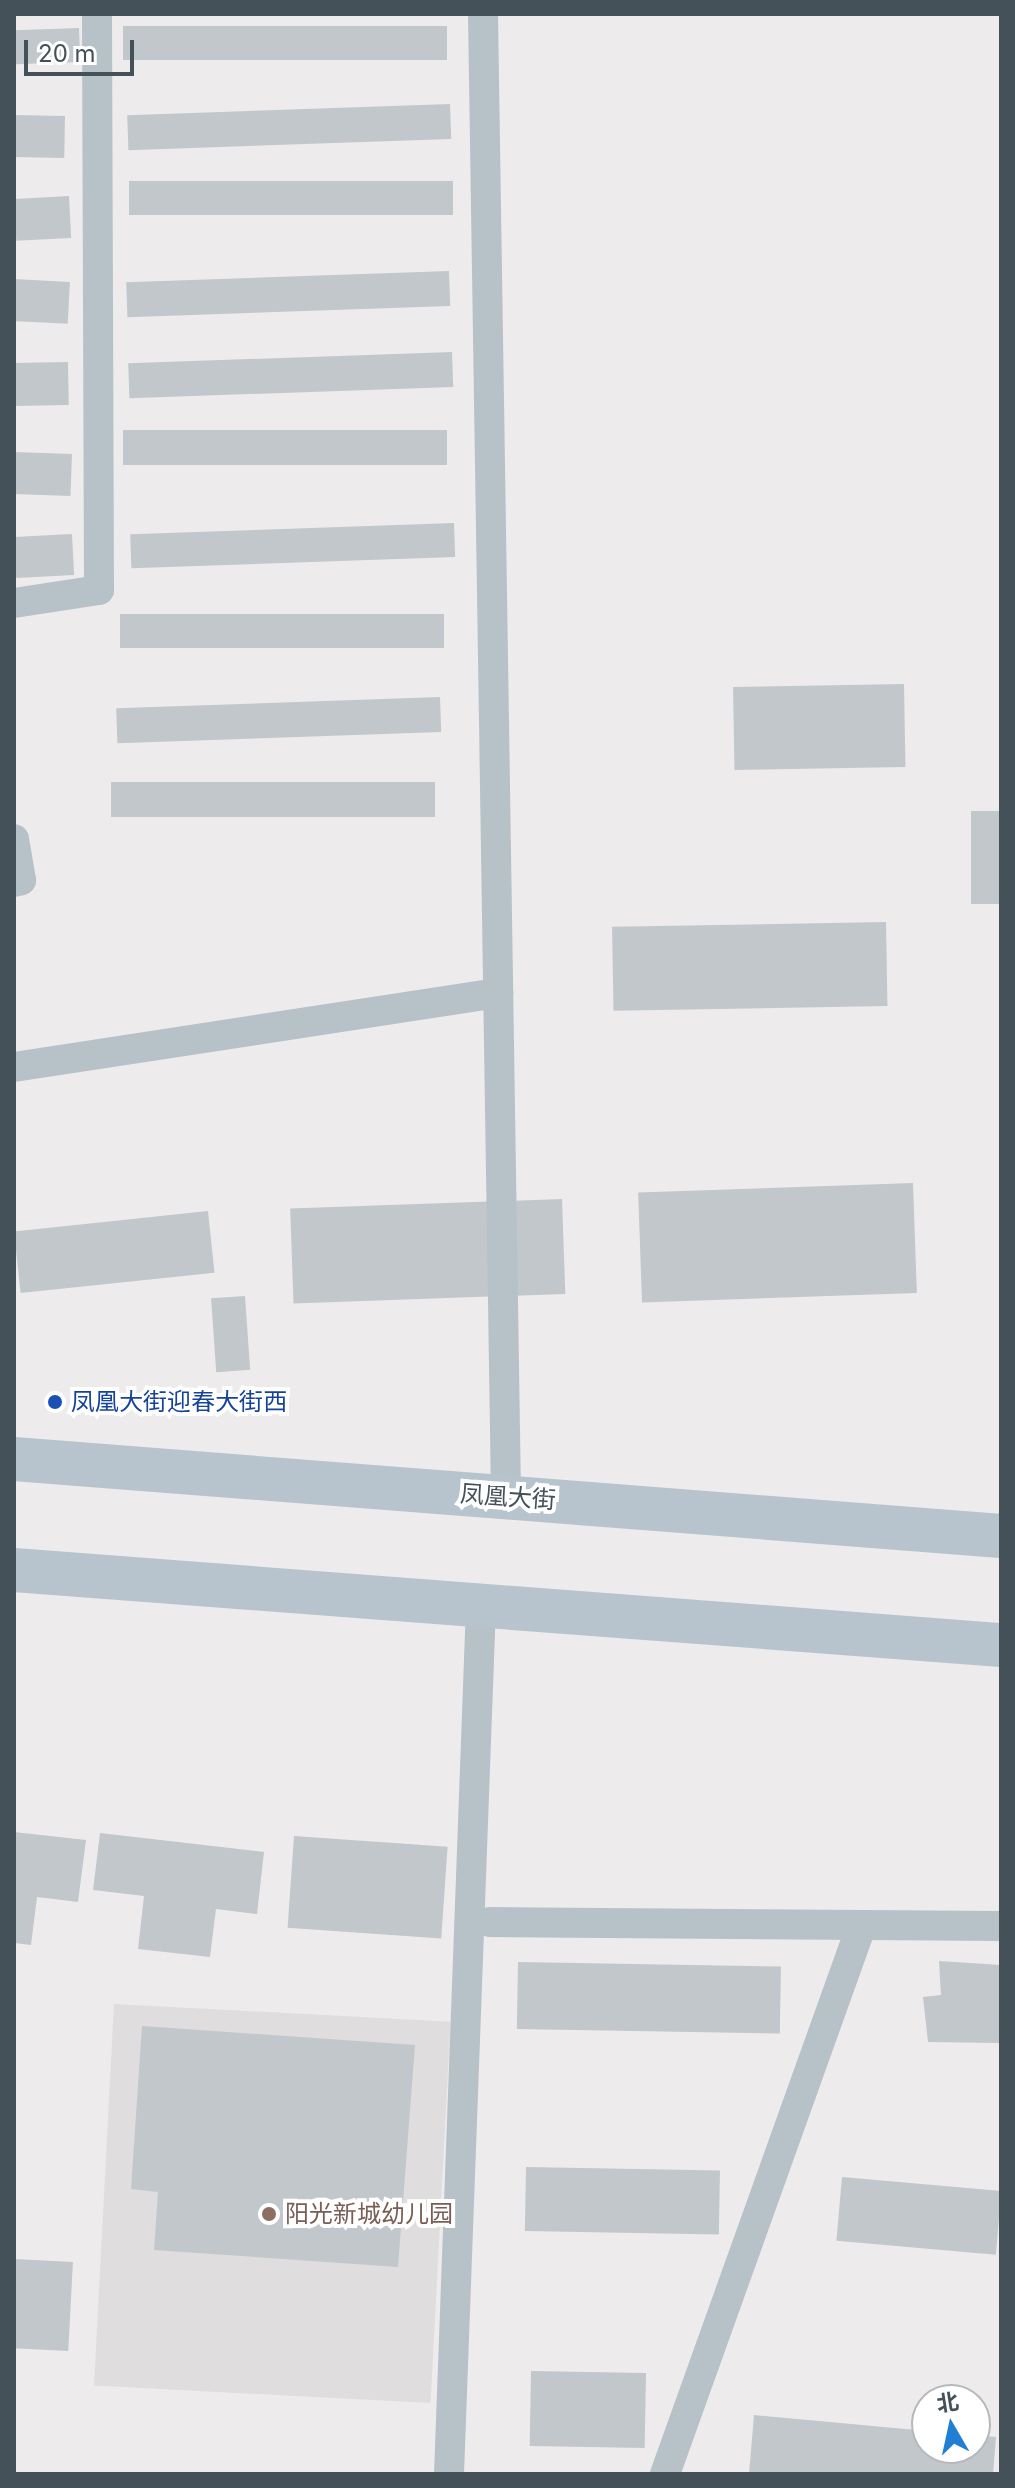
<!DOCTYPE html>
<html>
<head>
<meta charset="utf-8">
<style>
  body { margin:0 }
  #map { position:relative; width:1015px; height:2488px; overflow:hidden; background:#eeebec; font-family:Inter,"Noto Sans SC",sans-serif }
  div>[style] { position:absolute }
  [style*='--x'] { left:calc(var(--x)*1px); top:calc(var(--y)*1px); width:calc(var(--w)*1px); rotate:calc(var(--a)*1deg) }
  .education>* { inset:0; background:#dfdddd; transform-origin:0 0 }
  .building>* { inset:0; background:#c2c7cb; transform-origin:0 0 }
  .minor>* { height:30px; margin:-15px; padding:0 15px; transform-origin:15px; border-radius:15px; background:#b7c2c8 }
  .secondary>* { height:44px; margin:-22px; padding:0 22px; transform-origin:22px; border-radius:22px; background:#b8c4cd }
  .dots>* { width:22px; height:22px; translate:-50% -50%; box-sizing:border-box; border:4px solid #fff; border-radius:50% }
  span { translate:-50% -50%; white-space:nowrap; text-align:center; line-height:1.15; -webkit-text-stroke:8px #fff; paint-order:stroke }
  .transit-label { font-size:24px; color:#164399 }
  .left { translate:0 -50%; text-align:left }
  .street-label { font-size:24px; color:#455158 }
  .education-label { font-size:24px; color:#785e54 }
  .frame { position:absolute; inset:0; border:16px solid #455158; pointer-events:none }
  .north { position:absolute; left:911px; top:2384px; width:80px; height:80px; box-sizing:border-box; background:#fff; border:2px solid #b5b9bc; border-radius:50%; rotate:351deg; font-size:22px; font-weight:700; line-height:32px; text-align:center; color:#455158 }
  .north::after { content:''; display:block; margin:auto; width:28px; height:36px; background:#217fd3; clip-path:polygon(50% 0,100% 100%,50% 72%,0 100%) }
  .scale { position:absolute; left:24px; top:40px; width:110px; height:36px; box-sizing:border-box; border:4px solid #455158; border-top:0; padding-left:10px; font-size:24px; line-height:28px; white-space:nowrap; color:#455158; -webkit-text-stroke:6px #fff; paint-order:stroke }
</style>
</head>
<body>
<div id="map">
  <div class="education">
    <i style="left:114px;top:2004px;width:337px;height:382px;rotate:3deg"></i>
  </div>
  <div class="building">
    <i style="left:447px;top:26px;width:34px;height:324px;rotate:90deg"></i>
    <i style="left:79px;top:28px;width:34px;height:65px;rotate:88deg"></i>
    <i style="left:450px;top:104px;width:35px;height:323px;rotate:88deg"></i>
    <i style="left:14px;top:115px;width:51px;height:42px;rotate:1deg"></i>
    <i style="left:453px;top:181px;width:34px;height:324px;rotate:90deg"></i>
    <i style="left:69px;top:196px;width:42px;height:55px;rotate:87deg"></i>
    <i style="left:449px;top:271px;width:35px;height:323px;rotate:88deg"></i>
    <i style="left:14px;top:279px;width:56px;height:42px;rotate:3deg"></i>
    <i style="left:452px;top:352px;width:35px;height:324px;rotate:88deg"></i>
    <i style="left:68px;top:362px;width:43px;height:54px;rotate:89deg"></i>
    <i style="left:447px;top:430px;width:35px;height:324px;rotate:90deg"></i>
    <i style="left:14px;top:452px;width:58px;height:42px;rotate:2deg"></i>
    <i style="left:454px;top:523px;width:34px;height:324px;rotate:88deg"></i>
    <i style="left:72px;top:534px;width:41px;height:58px;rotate:87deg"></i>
    <i style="left:444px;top:614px;width:34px;height:324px;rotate:90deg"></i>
    <i style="left:904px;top:684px;width:83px;height:171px;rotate:89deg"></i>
    <i style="left:440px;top:697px;width:35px;height:324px;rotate:88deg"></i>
    <i style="left:435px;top:782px;width:35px;height:324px;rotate:90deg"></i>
    <i style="left:1001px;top:811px;width:93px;height:30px;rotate:90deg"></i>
    <i style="left:886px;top:922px;width:84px;height:274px;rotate:89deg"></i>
    <i style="left:913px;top:1183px;width:110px;height:275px;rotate:88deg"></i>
    <i style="left:562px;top:1199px;width:95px;height:272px;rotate:88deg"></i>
    <i style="left:208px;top:1211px;width:62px;height:195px;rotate:84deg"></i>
    <i style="left:245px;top:1296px;width:74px;height:34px;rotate:86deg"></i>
    <i style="clip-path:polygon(14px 1832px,86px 1840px,78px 1902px,37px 1897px,31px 1945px,14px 1943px)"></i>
    <i style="clip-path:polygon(100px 1833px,264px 1852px,257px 1914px,216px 1909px,210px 1957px,138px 1949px,144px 1896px,93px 1890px)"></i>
    <i style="left:294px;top:1836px;width:154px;height:92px;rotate:4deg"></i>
    <i style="clip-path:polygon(939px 1961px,1001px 1965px,1001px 2043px,928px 2042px,923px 1997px,941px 1995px)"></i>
    <i style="left:518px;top:1962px;width:263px;height:67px;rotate:1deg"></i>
    <i style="clip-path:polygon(142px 2026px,415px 2045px,398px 2267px,154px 2250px,158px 2192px,131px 2189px)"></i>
    <i style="left:526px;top:2167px;width:194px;height:64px;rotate:1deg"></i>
    <i style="left:842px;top:2177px;width:160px;height:64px;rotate:5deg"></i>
    <i style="left:14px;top:2259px;width:59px;height:89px;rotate:3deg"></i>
    <i style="left:531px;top:2371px;width:115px;height:75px;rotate:1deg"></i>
    <i style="clip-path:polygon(754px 2415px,927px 2431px,927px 2448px,975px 2448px,975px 2435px,996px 2437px,993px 2474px,749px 2474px)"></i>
  </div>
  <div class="minor">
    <i style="--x:483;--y:14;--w:1483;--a:89.11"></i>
    <i style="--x:14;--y:603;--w:86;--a:-8.7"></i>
    <i style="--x:99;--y:590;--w:576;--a:-90.2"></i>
    <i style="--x:14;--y:839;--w:42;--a:80.3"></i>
    <i style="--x:21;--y:880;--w:7;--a:164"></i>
    <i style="--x:14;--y:1067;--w:490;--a:-8.7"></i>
    <i style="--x:490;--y:1922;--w:511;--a:0.45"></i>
    <i style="--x:449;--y:2474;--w:868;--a:-87.89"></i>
    <i style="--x:665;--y:2474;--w:581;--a:-70.29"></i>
  </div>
  <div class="secondary">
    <i style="--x:14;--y:1459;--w:990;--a:4.46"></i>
    <i style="--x:14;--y:1570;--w:990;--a:4.35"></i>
  </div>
  <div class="dots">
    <i style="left:55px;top:1402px;background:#1a4fb4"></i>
    <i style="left:269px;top:2214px;background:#8d6e63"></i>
  </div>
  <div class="transit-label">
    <span class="left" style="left:71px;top:1402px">凤凰大街迎春大街西</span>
  </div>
  <div class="street-label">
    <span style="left:508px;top:1497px;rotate:4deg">凤凰大街</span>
  </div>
  <div class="education-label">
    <span class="left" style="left:285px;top:2214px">阳光新城幼儿园</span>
  </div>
  <div class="frame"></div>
  <div class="north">北</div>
  <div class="scale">20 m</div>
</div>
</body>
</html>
